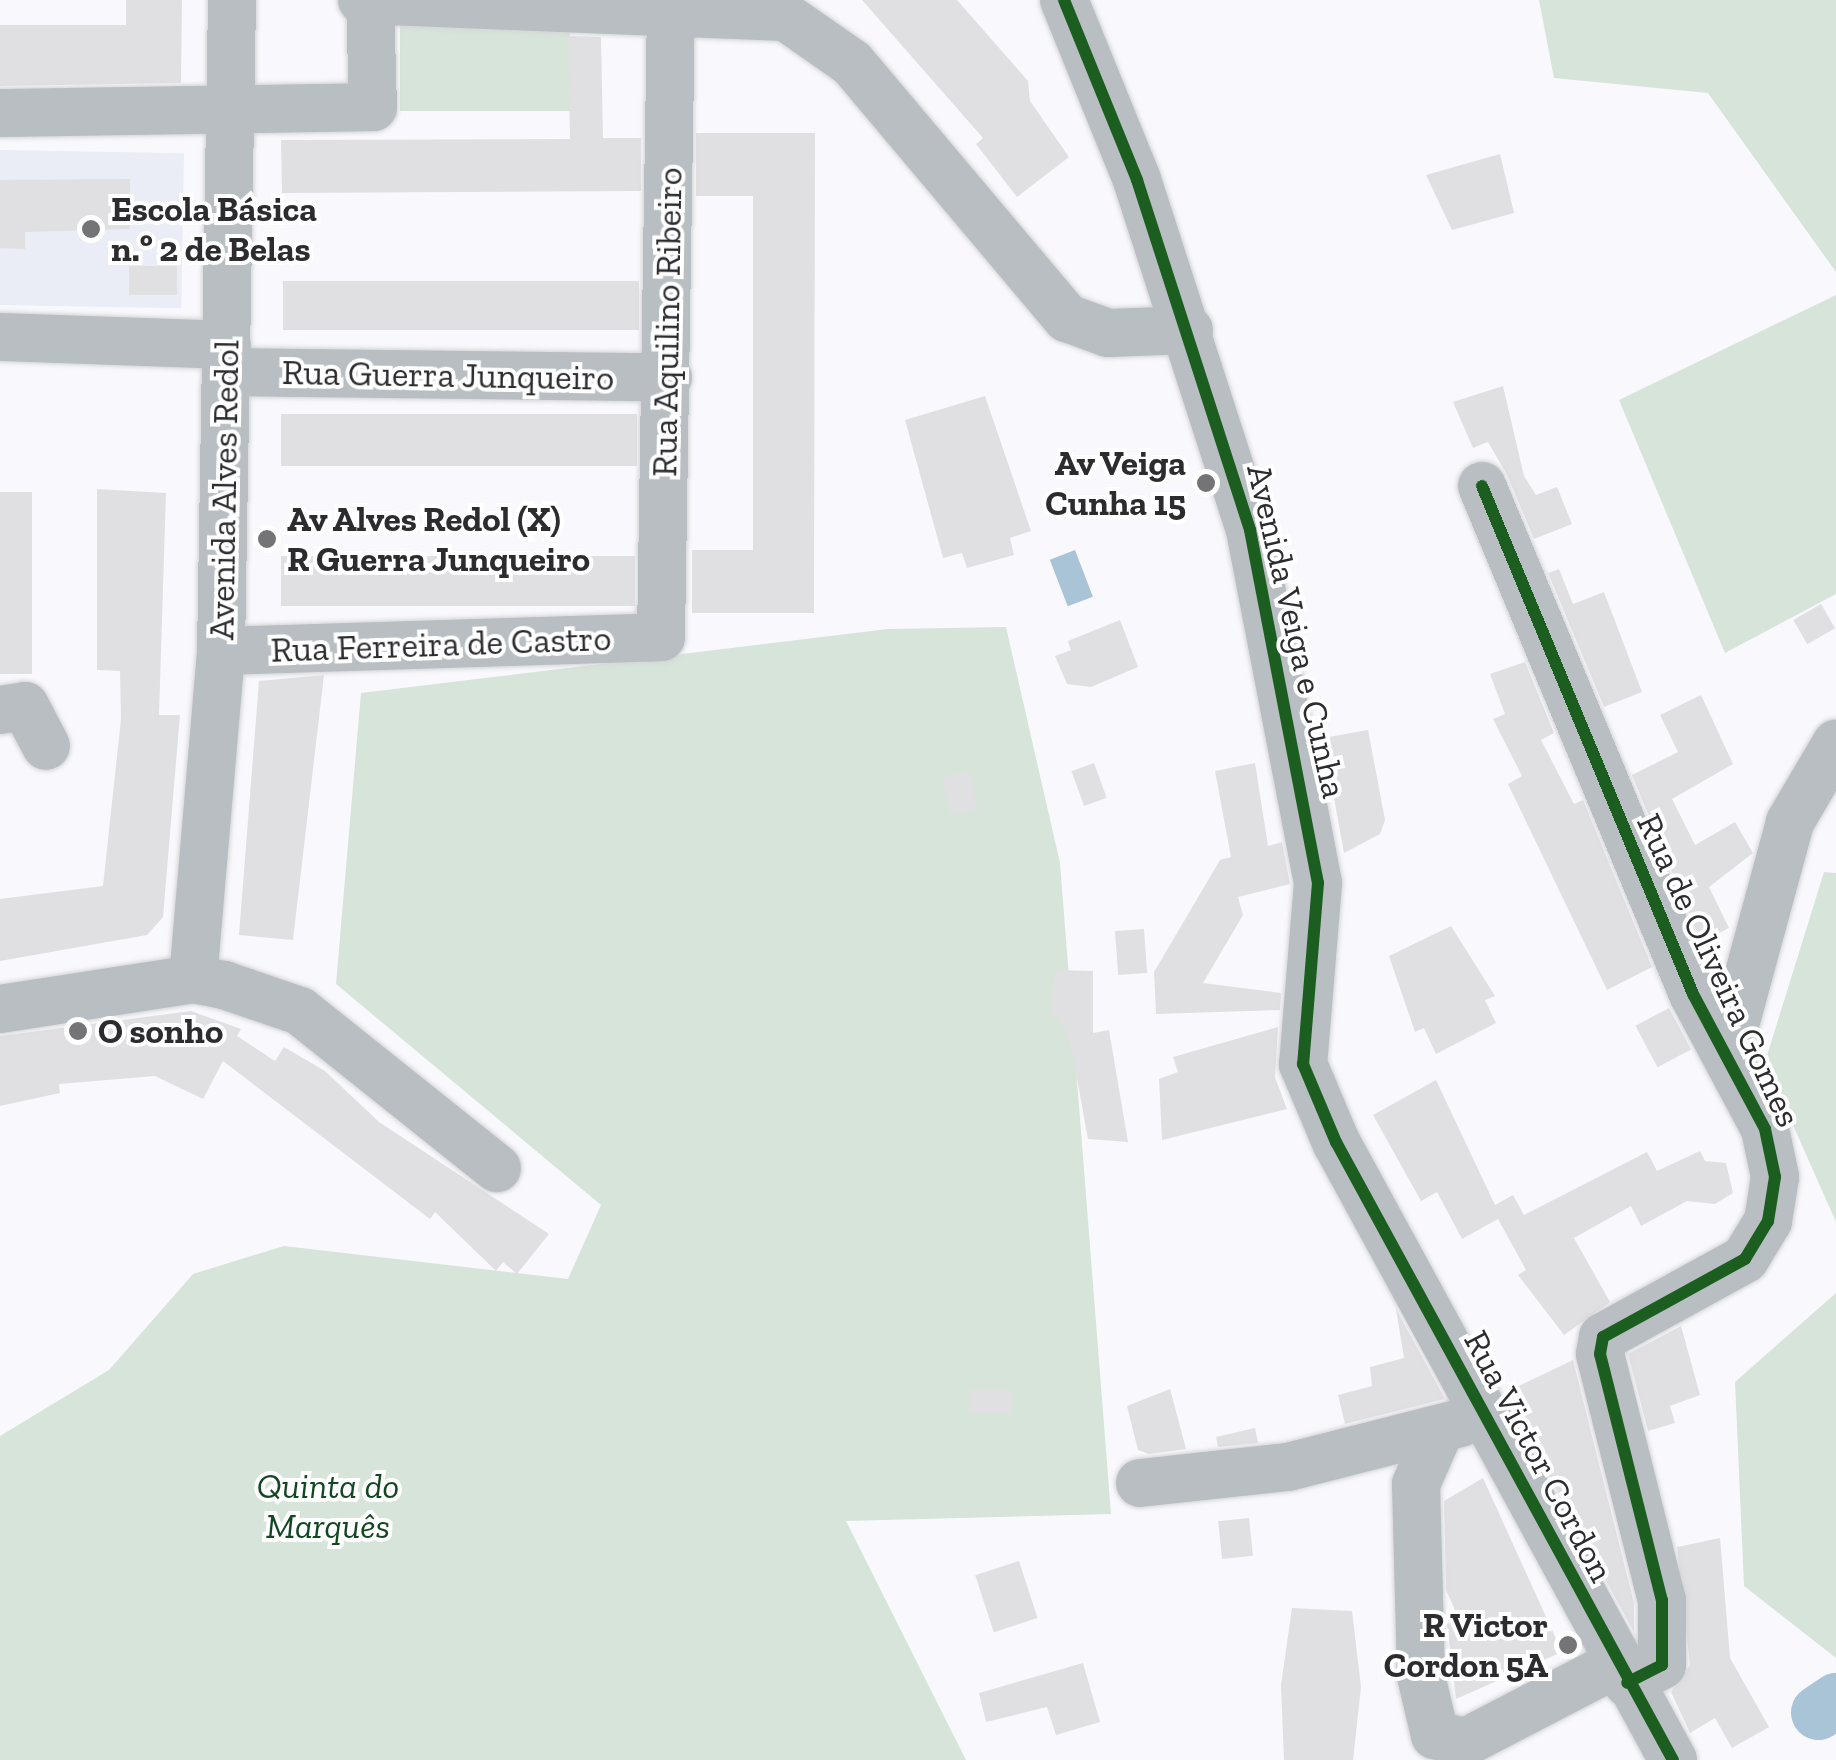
<!DOCTYPE html>
<html>
<head>
<meta charset="utf-8">
<style>
  body { margin:0 }
  #map { position:relative; width:1836px; height:1760px; overflow:hidden; background:#f9f9fd; font-family:"Zilla Slab",serif }
  div>[style] { position:absolute }
  [style*='--x'] { left:calc(var(--x)*1px); top:calc(var(--y)*1px); width:calc(var(--w)*1px); rotate:calc(var(--a)*1deg) }
  .built>* { inset:0; background:#eaecf6; transform-origin:0 0 }
  .green>* { inset:0; background:#d6e4d9; transform-origin:0 0 }
  .water>* { inset:0; background:#a9c4d6; transform-origin:0 0 }
  .river>* { height:55px; margin:-27.5px; padding:0 27.5px; transform-origin:27.5px; border-radius:27.5px; background:#a9c4d6 }
  .building>* { inset:0; background:#e0e0e3; transform-origin:0 0 }
  .roads { filter:drop-shadow(0 0 2px #d5d5d7) drop-shadow(0 0 2px #d5d5d7) }
  .minor>* { height:48px; margin:-24px; padding:0 24px; transform-origin:24px; border-radius:24px; background:#b8bec2 }
  .cycleway>* { height:12px; margin:-6px; padding:0 6px; transform-origin:6px; border-radius:6px; background:#1b5e20 }
  .dots>* { width:28px; height:28px; translate:-50% -50%; box-sizing:border-box; border:5px solid #fff; border-radius:50% }
  span { translate:-50% -50%; white-space:nowrap; text-align:center; line-height:1.15; -webkit-text-stroke:8px #fff; paint-order:stroke }
  .poi-label { font-size:35px; color:#2c2c2f; font-weight:700 }
  .left { translate:0 -50%; text-align:left }
  .right { translate:-100% -50%; text-align:right }
  .street-label { font-size:35px; color:#2c2c2f }
  .park-label { font-size:35px; color:#144721; font-style:italic }
</style>
</head>
<body>
<div id="map">
  <div class="built">
    <i style="left:0;top:150px;width:184px;height:155px;rotate:1deg"></i>
  </div>
  <div class="green">
    <i style="clip-path:polygon(1539px 0,1836px 0,1836px 272px,1708px 93px,1554px 78px)"></i>
    <i style="left:400px;top:24px;width:170px;height:87px"></i>
    <i style="clip-path:polygon(1836px 295px,1836px 594px,1725px 653px,1619px 400px)"></i>
    <i style="clip-path:polygon(1006px 627px,1060px 863px,1111px 1514px,846px 1521px,966px 1760px,0 1760px,0 1436px,109px 1370px,193px 1274px,284px 1246px,568px 1279px,601px 1205px,336px 984px,361px 693px,888px 629px)"></i>
    <i style="clip-path:polygon(1824px 872px,1836px 873px,1836px 1222px,1765px 1062px)"></i>
    <i style="clip-path:polygon(1836px 1293px,1836px 1658px,1744px 1586px,1735px 1382px)"></i>
  </div>
  <div class="water">
    <i style="left:1075px;top:550px;width:50px;height:27px;rotate:69deg"></i>
  </div>
  <div class="river">
    <i style="--x:1818;--y:1712;--w:22;--a:-34"></i>
  </div>
  <div class="building">
    <i style="clip-path:polygon(126px 0,182px 0,181px 83px,0 86px,0 25px,126px 25px)"></i>
    <i style="clip-path:polygon(862px 0,957px 0,1028px 81px,1030px 101px,1069px 157px,1017px 197px,976px 144px,983px 138px)"></i>
    <i style="clip-path:polygon(568px 36px,601px 37px,603px 138px,641px 138px,641px 191px,282px 193px,281px 140px,570px 139px)"></i>
    <i style="clip-path:polygon(696px 133px,815px 133px,814px 613px,692px 613px,692px 550px,753px 550px,753px 196px,696px 196px)"></i>
    <i style="clip-path:polygon(1500px 154px,1514px 213px,1452px 230px,1426px 175px)"></i>
    <i style="clip-path:polygon(130px 179px,130px 229px,25px 232px,25px 249px,0 248px,0 180px)"></i>
    <i style="left:177px;top:266px;width:29px;height:48px;rotate:90deg"></i>
    <i style="left:283px;top:281px;width:356px;height:49px"></i>
    <i style="clip-path:polygon(1503px 386px,1524px 476px,1536px 495px,1557px 487px,1572px 524px,1534px 539px,1507px 475px,1488px 442px,1473px 448px,1453px 402px)"></i>
    <i style="clip-path:polygon(985px 396px,1031px 531px,1010px 538px,1014px 555px,967px 568px,962px 553px,943px 558px,905px 420px)"></i>
    <i style="left:281px;top:414px;width:356px;height:52px"></i>
    <i style="clip-path:polygon(97px 489px,166px 493px,159px 715px,180px 715px,163px 917px,147px 935px,0 961px,0 899px,103px 886px,121px 719px,120px 671px,97px 670px)"></i>
    <i style="left:0;top:492px;width:32px;height:182px"></i>
    <i style="left:281px;top:556px;width:354px;height:50px"></i>
    <i style="clip-path:polygon(1559px 569px,1573px 604px,1604px 592px,1642px 692px,1604px 707px,1548px 573px)"></i>
    <i style="left:1821px;top:604px;width:28px;height:32px;rotate:60deg"></i>
    <i style="clip-path:polygon(1120px 620px,1138px 667px,1091px 687px,1067px 684px,1055px 656px,1071px 650px,1068px 641px)"></i>
    <i style="clip-path:polygon(1525px 662px,1554px 733px,1541px 740px,1574px 804px,1583px 800px,1652px 967px,1607px 990px,1508px 784px,1522px 776px,1493px 719px,1505px 714px,1490px 674px)"></i>
    <i style="clip-path:polygon(324px 675px,293px 940px,239px 935px,259px 681px)"></i>
    <i style="clip-path:polygon(1701px 695px,1733px 764px,1672px 799px,1695px 845px,1735px 822px,1753px 853px,1709px 887px,1729px 928px,1701px 942px,1632px 775px,1678px 752px,1660px 715px)"></i>
    <i style="clip-path:polygon(1368px 730px,1385px 820px,1380px 834px,1344px 853px,1323px 738px)"></i>
    <i style="left:1094px;top:763px;width:37px;height:24px;rotate:70deg"></i>
    <i style="clip-path:polygon(1255px 763px,1268px 846px,1282px 842px,1290px 884px,1238px 897px,1243px 915px,1203px 983px,1281px 993px,1280px 1010px,1156px 1014px,1154px 972px,1220px 860px,1231px 857px,1215px 771px)"></i>
    <i style="left:969px;top:771px;width:39px;height:28px;rotate:77deg"></i>
    <i style="clip-path:polygon(1451px 926px,1495px 996px,1485px 1000px,1496px 1023px,1436px 1054px,1424px 1028px,1415px 1032px,1389px 956px)"></i>
    <i style="left:1144px;top:929px;width:44px;height:29px;rotate:86deg"></i>
    <i style="clip-path:polygon(1055px 970px,1093px 971px,1093px 1033px,1109px 1030px,1128px 1142px,1088px 1139px,1071px 1046px,1059px 1018px,1050px 1018px)"></i>
    <i style="left:1669px;top:1008px;width:47px;height:38px;rotate:62deg"></i>
    <i style="clip-path:polygon(191px 1011px,241px 1029px,237px 1036px,275px 1061px,284px 1047px,325px 1071px,379px 1122px,549px 1234px,517px 1274px,503px 1262px,496px 1271px,435px 1212px,430px 1219px,223px 1061px,203px 1099px,155px 1076px,59px 1084px,60px 1093px,0 1106px,0 1036px)"></i>
    <i style="clip-path:polygon(1278px 1027px,1275px 1077px,1287px 1109px,1162px 1140px,1159px 1079px,1178px 1072px,1173px 1057px)"></i>
    <i style="clip-path:polygon(1436px 1080px,1495px 1205px,1513px 1195px,1524px 1215px,1647px 1152px,1657px 1171px,1700px 1151px,1705px 1161px,1726px 1163px,1733px 1193px,1715px 1204px,1687px 1201px,1641px 1226px,1631px 1206px,1574px 1238px,1610px 1302px,1564px 1335px,1518px 1275px,1526px 1270px,1498px 1219px,1462px 1239px,1437px 1192px,1421px 1201px,1373px 1115px)"></i>
    <i style="clip-path:polygon(1396px 1309px,1445px 1399px,1345px 1424px,1338px 1395px,1372px 1386px,1370px 1367px,1404px 1358px)"></i>
    <i style="clip-path:polygon(1681px 1326px,1700px 1395px,1670px 1406px,1675px 1423px,1648px 1431px,1628px 1354px)"></i>
    <i style="clip-path:polygon(1573px 1360px,1634px 1603px,1634px 1632px,1504px 1393px)"></i>
    <i style="clip-path:polygon(1170px 1389px,1186px 1449px,1149px 1454px,1138px 1450px,1127px 1406px)"></i>
    <i style="left:969px;top:1390px;width:43px;height:24px"></i>
    <i style="clip-path:polygon(1255px 1428px,1258px 1443px,1218px 1447px,1216px 1437px)"></i>
    <i style="clip-path:polygon(1483px 1478px,1562px 1652px,1456px 1699px,1447px 1624px,1459px 1619px,1446px 1590px,1444px 1501px)"></i>
    <i style="left:1249px;top:1518px;width:38px;height:31px;rotate:84deg"></i>
    <i style="clip-path:polygon(1720px 1538px,1730px 1658px,1769px 1727px,1732px 1748px,1715px 1718px,1690px 1733px,1671px 1692px,1690px 1665px,1677px 1547px)"></i>
    <i style="left:1019px;top:1561px;width:60px;height:46px;rotate:72deg"></i>
    <i style="clip-path:polygon(1292px 1608px,1352px 1611px,1361px 1687px,1353px 1760px,1284px 1760px,1281px 1685px)"></i>
    <i style="clip-path:polygon(1083px 1663px,1100px 1722px,1056px 1735px,1047px 1707px,986px 1722px,979px 1693px)"></i>
  </div>
  <div class="roads">
    <div class="minor">
      <i style="--x:362;--y:0;--w:424;--a:2.3"></i>
      <i style="--x:786;--y:17;--w:80;--a:34.9"></i>
      <i style="--x:852;--y:63;--w:334;--a:49.9"></i>
      <i style="--x:1067;--y:318;--w:44;--a:20.1"></i>
      <i style="--x:1108;--y:333;--w:81;--a:-2.1"></i>
      <i style="--x:1064;--y:0;--w:194;--a:67.9"></i>
      <i style="--x:1137;--y:180;--w:368;--a:72.1"></i>
      <i style="--x:1250;--y:530;--w:359;--a:79.1"></i>
      <i style="--x:1318;--y:883;--w:182;--a:94.7"></i>
      <i style="--x:1303;--y:1064;--w:85;--a:67.1"></i>
      <i style="--x:1336;--y:1142;--w:704;--a:61.4"></i>
      <i style="--x:0;--y:113;--w:373;--a:-0.9"></i>
      <i style="--x:373;--y:107;--w:107;--a:-91.6"></i>
      <i style="--x:0;--y:337;--w:227;--a:2"></i>
      <i style="--x:228;--y:372;--w:440;--a:0.7"></i>
      <i style="--x:1482;--y:486;--w:550;--a:67.44"></i>
      <i style="--x:1693;--y:994;--w:153;--a:61.9"></i>
      <i style="--x:1765;--y:1129;--w:49;--a:78.2"></i>
      <i style="--x:1775;--y:1177;--w:45;--a:99"></i>
      <i style="--x:1768;--y:1221;--w:44;--a:121.2"></i>
      <i style="--x:1745;--y:1259;--w:162;--a:151.2"></i>
      <i style="--x:1603;--y:1337;--w:17;--a:100"></i>
      <i style="--x:1600;--y:1354;--w:254;--a:75.9"></i>
      <i style="--x:1662;--y:1600;--w:65;--a:90"></i>
      <i style="--x:1662;--y:1665;--w:39;--a:153"></i>
      <i style="--x:221;--y:651;--w:440;--a:-1.8"></i>
      <i style="--x:661;--y:637;--w:630;--a:-89.09"></i>
      <i style="--x:0;--y:710;--w:25;--a:-9"></i>
      <i style="--x:25;--y:706;--w:45;--a:62.3"></i>
      <i style="--x:193;--y:979;--w:329;--a:-85.1"></i>
      <i style="--x:221;--y:651;--w:651;--a:-89.03"></i>
      <i style="--x:0;--y:1009;--w:195;--a:-8.8"></i>
      <i style="--x:193;--y:979;--w:32;--a:11"></i>
      <i style="--x:224;--y:985;--w:80;--a:18.9"></i>
      <i style="--x:300;--y:1011;--w:252;--a:38.6"></i>
      <i style="--x:1729;--y:1047;--w:233;--a:-74.8"></i>
      <i style="--x:1790;--y:822;--w:91;--a:-59.5"></i>
      <i style="--x:1438;--y:1434;--w:55;--a:113.7"></i>
      <i style="--x:1416;--y:1484;--w:192;--a:88.5"></i>
      <i style="--x:1421;--y:1676;--w:61;--a:76.7"></i>
      <i style="--x:1435;--y:1735;--w:32;--a:13"></i>
      <i style="--x:1466;--y:1742;--w:169;--a:-27.5"></i>
      <i style="--x:1140;--y:1483;--w:149;--a:-6.2"></i>
      <i style="--x:1288;--y:1467;--w:178;--a:-14.3"></i>
    </div>
  </div>
  <div class="cycleway">
    <i style="--x:1064;--y:0;--w:194;--a:67.9"></i>
    <i style="--x:1137;--y:180;--w:368;--a:72.1"></i>
    <i style="--x:1250;--y:530;--w:359;--a:79.1"></i>
    <i style="--x:1318;--y:883;--w:182;--a:94.7"></i>
    <i style="--x:1303;--y:1064;--w:85;--a:67.1"></i>
    <i style="--x:1336;--y:1142;--w:704;--a:61.4"></i>
    <i style="--x:1482;--y:486;--w:550;--a:67.44"></i>
    <i style="--x:1693;--y:994;--w:153;--a:61.9"></i>
    <i style="--x:1765;--y:1129;--w:49;--a:78.2"></i>
    <i style="--x:1775;--y:1177;--w:45;--a:99"></i>
    <i style="--x:1768;--y:1221;--w:44;--a:121.2"></i>
    <i style="--x:1745;--y:1259;--w:162;--a:151.2"></i>
    <i style="--x:1603;--y:1337;--w:17;--a:100"></i>
    <i style="--x:1600;--y:1354;--w:254;--a:75.9"></i>
    <i style="--x:1662;--y:1600;--w:65;--a:90"></i>
    <i style="--x:1662;--y:1665;--w:39;--a:153"></i>
  </div>
  <div class="dots">
    <i style="left:91px;top:229px;background:#747477"></i>
    <i style="left:1206px;top:483px;background:#747477"></i>
    <i style="left:267px;top:539px;background:#747477"></i>
    <i style="left:78px;top:1031px;background:#747477"></i>
    <i style="left:1568px;top:1645px;background:#747477"></i>
  </div>
  <div class="poi-label">
    <span class="left" style="left:111px;top:229px">Escola Básica<br>n.º 2 de Belas</span>
    <span class="right" style="left:1186px;top:483px">Av Veiga<br>Cunha 15</span>
    <span class="left" style="left:287px;top:539px">Av Alves Redol (X)<br>R Guerra Junqueiro</span>
    <span class="left" style="left:98px;top:1031px">O sonho</span>
    <span class="right" style="left:1548px;top:1645px">R Victor<br>Cordon 5A</span>
  </div>
  <div class="street-label">
    <span style="left:667px;top:322px;rotate:-89deg">Rua Aquilino Ribeiro</span>
    <span style="left:448px;top:375px;rotate:1deg">Rua Guerra Junqueiro</span>
    <span style="left:224px;top:490px;rotate:-89deg">Avenida Alves Redol</span>
    <span style="left:1297px;top:631px;rotate:77deg">Avenida Veiga e Cunha</span>
    <span style="left:441px;top:644px;rotate:-2deg">Rua Ferreira de Castro</span>
    <span style="left:1719px;top:970px;rotate:65deg">Rua de Oliveira Gomes</span>
    <span style="left:1539px;top:1456px;rotate:62deg">Rua Victor Cordon</span>
  </div>
  <div class="park-label">
    <span style="left:328px;top:1506px">Quinta do<br>Marquês</span>
  </div>
</div>
</body>
</html>
